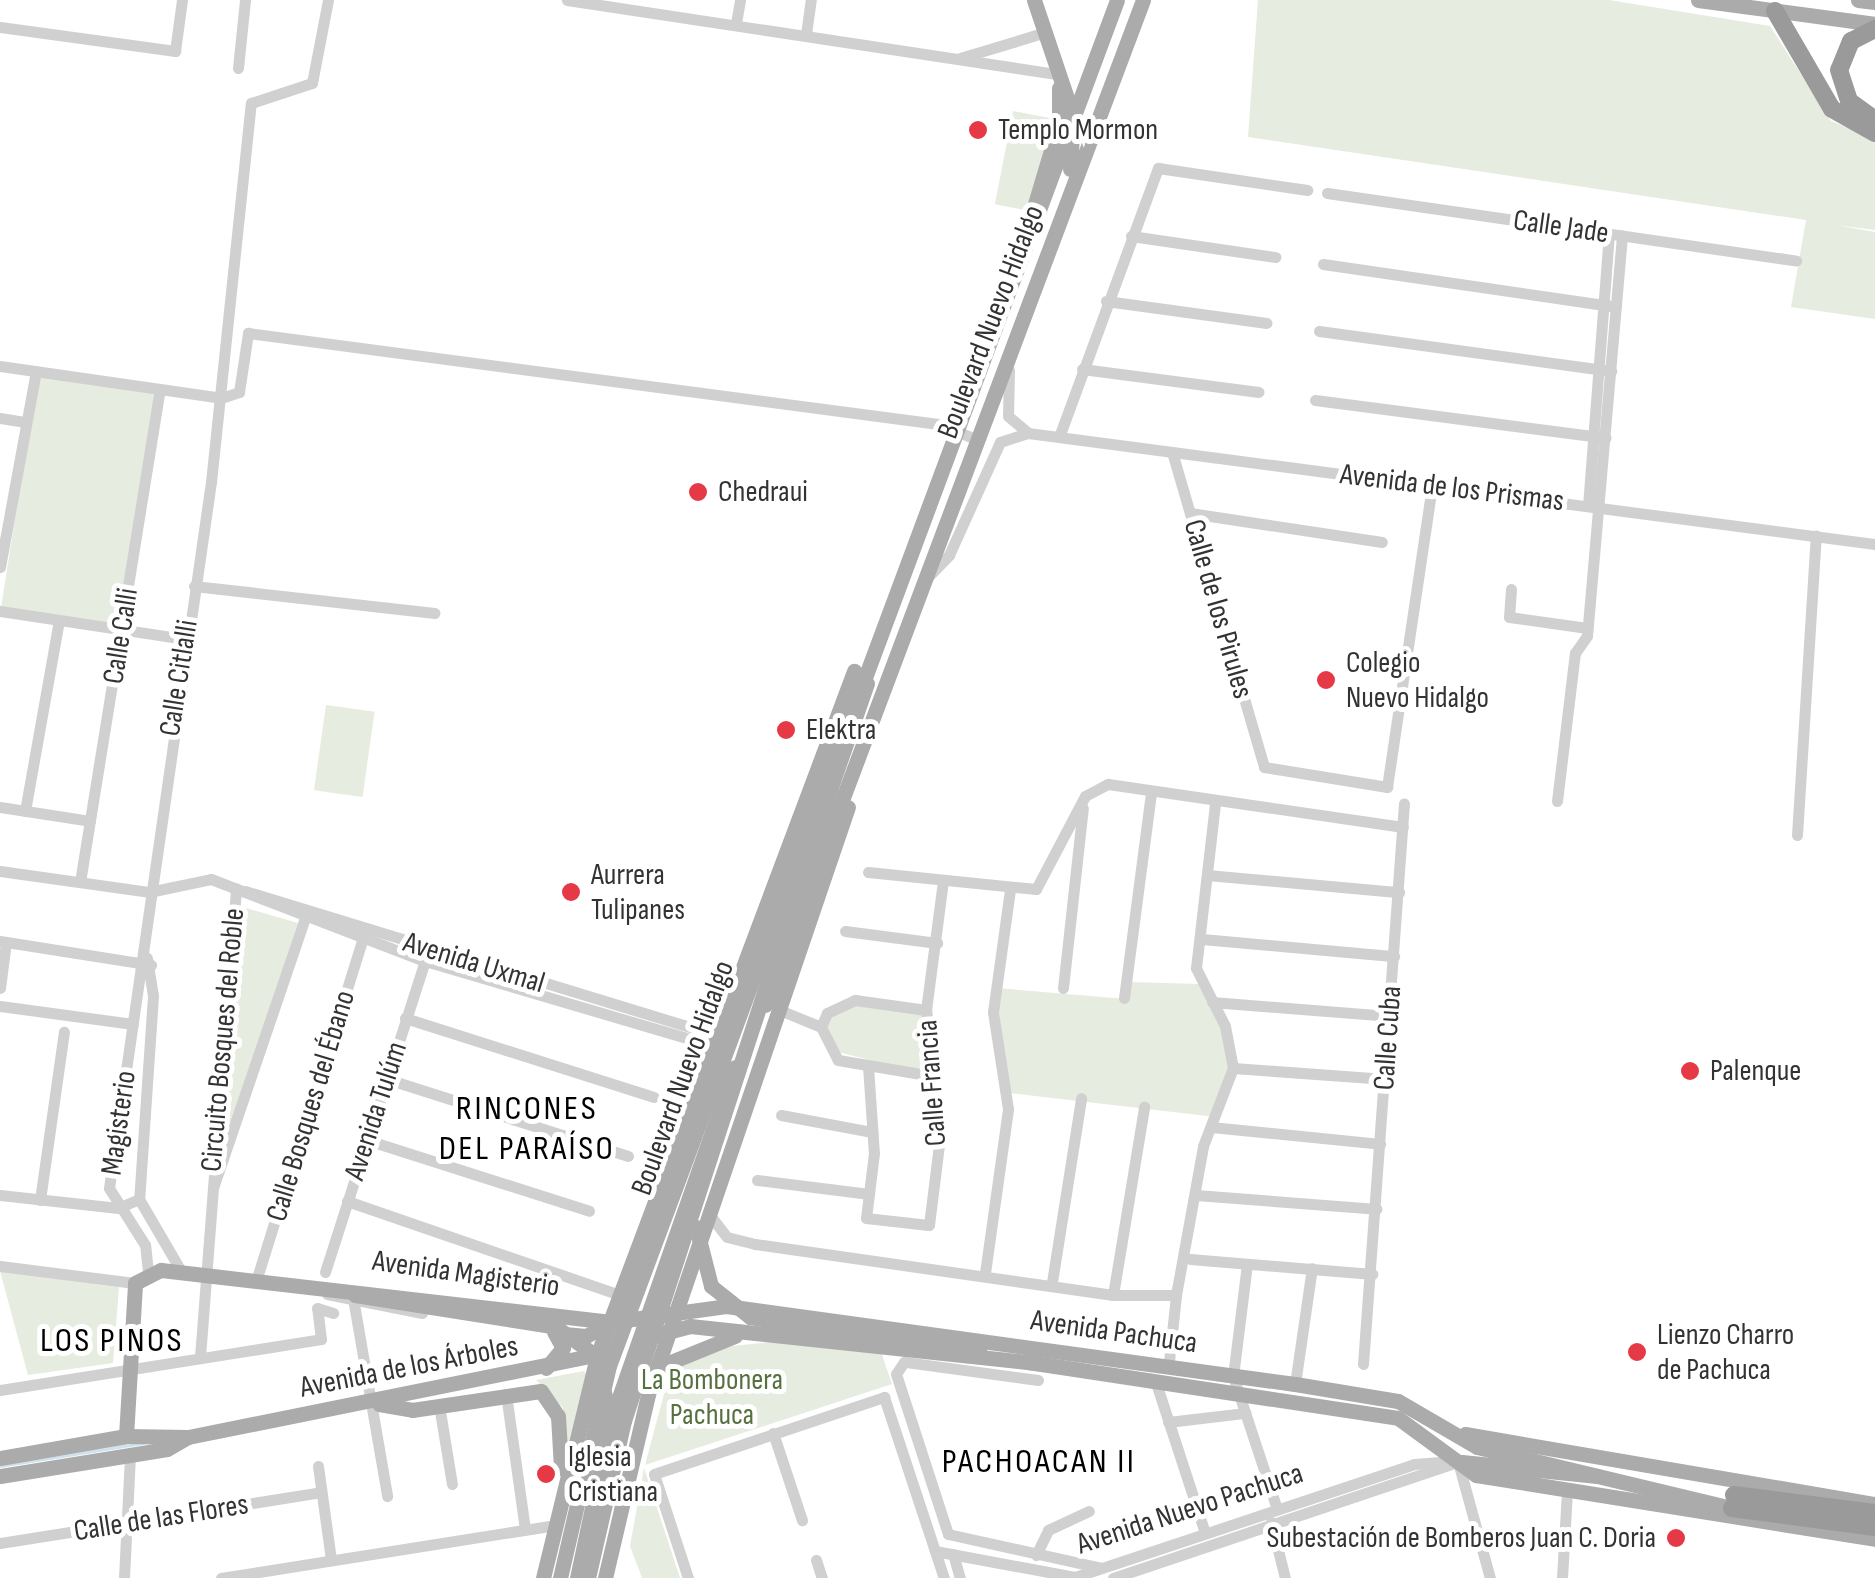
<!DOCTYPE html>
<html>
<head>
<meta charset="utf-8">
<style>
  body { margin:0 }
  #map { position:relative; width:1875px; height:1578px; overflow:hidden; background:#fff; font-family:"Sofia Sans Condensed",sans-serif }
  div>[style] { position:absolute }
  [style*='--x'] { left:calc(var(--x)*1px); top:calc(var(--y)*1px); width:calc(var(--w)*1px); rotate:calc(var(--a)*1deg) }
  .green>* { inset:0; background:#e6ecdf; transform-origin:0 0 }
  .stream>* { height:4px; margin:-2px; padding:0 2px; transform-origin:2px; border-radius:2px; background:#cfe2ee }
  .minor>* { height:11px; margin:-5.5px; padding:0 5.5px; transform-origin:5.5px; border-radius:5.5px; background:#d0d0d0 }
  .major>* { height:15px; margin:-7.5px; padding:0 7.5px; transform-origin:7.5px; border-radius:7.5px; background:#ababab }
  .highway>* { height:18px; margin:-9px; padding:0 9px; transform-origin:9px; border-radius:9px; background:#9a9a9a }
  .major-bridge>* { height:15px; margin:-7.5px; padding:0 7.5px; transform-origin:7.5px; border-radius:7.5px; background:#ababab }
  .dots>* { width:28px; height:28px; translate:-50% -50%; box-sizing:border-box; border:5px solid #fff; border-radius:50% }
  span { translate:-50% -50%; white-space:nowrap; text-align:center; line-height:1.15; -webkit-text-stroke:10px #fff; paint-order:stroke }
  .poi-label { font-size:30px; color:#333 }
  .left { translate:0 -50%; text-align:left }
  .right { translate:-100% -50%; text-align:right }
  .street-label { font-size:30px; color:#333 }
  .park-label { font-size:30px; color:#56703f }
  .quarter-label { font-size:35px; color:#000; letter-spacing:2.5px }
</style>
</head>
<body>
<div id="map">
  <div class="green">
    <i style="clip-path:polygon(1258px 0,1609px 0,1770px 26px,1831px 121px,1875px 139px,1875px 230px,1836px 225px,1875px 232px,1875px 319px,1791px 307px,1806px 220px,1248px 137px)"></i>
    <i style="left:1013px;top:111px;width:53px;height:95px;rotate:11deg"></i>
    <i style="left:38px;top:374px;width:121px;height:236px;rotate:9deg"></i>
    <i style="left:326px;top:705px;width:49px;height:86px;rotate:8deg"></i>
    <i style="clip-path:polygon(239px 906px,298px 923px,216px 1171px)"></i>
    <i style="clip-path:polygon(1129px 982px,1199px 984px,1224px 1027px,1232px 1069px,1216px 1117px,1009px 1093px,996px 988px,1126px 999px)"></i>
    <i style="clip-path:polygon(839px 1003px,926px 1010px,933px 1076px,826px 1049px,827px 1013px)"></i>
    <i style="clip-path:polygon(0 1271px,119px 1287px,113px 1363px,28px 1375px)"></i>
    <i style="clip-path:polygon(790px 1340px,881px 1352px,892px 1384px,645px 1465px,671px 1368px,722px 1347px)"></i>
    <i style="clip-path:polygon(584px 1371px,586px 1374px,565px 1456px,563px 1408px,536px 1380px)"></i>
    <i style="clip-path:polygon(644px 1468px,680px 1578px,642px 1578px,630px 1546px)"></i>
  </div>
  <div class="stream">
    <i style="--x:0;--y:1466;--w:145;--a:-9.1"></i>
  </div>
  <div class="minor">
    <i style="--x:567;--y:0;--w:497;--a:8.6"></i>
    <i style="--x:736;--y:23;--w:23;--a:-80"></i>
    <i style="--x:0;--y:27;--w:177;--a:7.8"></i>
    <i style="--x:175;--y:51;--w:51;--a:-82.2"></i>
    <i style="--x:806;--y:34;--w:34;--a:-82"></i>
    <i style="--x:960;--y:58;--w:87;--a:-16.8"></i>
    <i style="--x:238;--y:68;--w:68;--a:-84.1"></i>
    <i style="--x:1327;--y:193;--w:474;--a:8.2"></i>
    <i style="--x:1131;--y:236;--w:146;--a:8.3"></i>
    <i style="--x:1323;--y:264;--w:296;--a:8.3"></i>
    <i style="--x:1106;--y:301;--w:162;--a:7.8"></i>
    <i style="--x:1319;--y:331;--w:295;--a:7.8"></i>
    <i style="--x:0;--y:366;--w:223;--a:8.2"></i>
    <i style="--x:221;--y:398;--w:19;--a:-18"></i>
    <i style="--x:239;--y:392;--w:60;--a:-81.3"></i>
    <i style="--x:248;--y:333;--w:696;--a:7.51"></i>
    <i style="--x:938;--y:424;--w:41;--a:21.5"></i>
    <i style="--x:1082;--y:369;--w:178;--a:7.4"></i>
    <i style="--x:1009;--y:370;--w:46;--a:91.2"></i>
    <i style="--x:1008;--y:416;--w:26;--a:40"></i>
    <i style="--x:1028;--y:433;--w:854;--a:7.47"></i>
    <i style="--x:1315;--y:400;--w:293;--a:7.4"></i>
    <i style="--x:0;--y:418;--w:26;--a:9"></i>
    <i style="--x:1059;--y:437;--w:287;--a:-69.8"></i>
    <i style="--x:1158;--y:168;--w:151;--a:8.4"></i>
    <i style="--x:1172;--y:452;--w:328;--a:73.7"></i>
    <i style="--x:1264;--y:767;--w:125;--a:9.2"></i>
    <i style="--x:1387;--y:787;--w:304;--a:-81.5"></i>
    <i style="--x:1588;--y:506;--w:273;--a:-85.6"></i>
    <i style="--x:1190;--y:513;--w:194;--a:8.6"></i>
    <i style="--x:0;--y:567;--w:199;--a:-79.6"></i>
    <i style="--x:927;--y:578;--w:32;--a:-46"></i>
    <i style="--x:949;--y:555;--w:124;--a:-65.7"></i>
    <i style="--x:1000;--y:442;--w:29;--a:-18"></i>
    <i style="--x:194;--y:586;--w:242;--a:6.4"></i>
    <i style="--x:1511;--y:589;--w:28;--a:94"></i>
    <i style="--x:1509;--y:617;--w:79;--a:8"></i>
    <i style="--x:0;--y:611;--w:188;--a:8.6"></i>
    <i style="--x:1557;--y:801;--w:149;--a:-83.1"></i>
    <i style="--x:1575;--y:653;--w:21;--a:-55"></i>
    <i style="--x:1587;--y:636;--w:402;--a:-85"></i>
    <i style="--x:0;--y:807;--w:91;--a:8.8"></i>
    <i style="--x:25;--y:811;--w:194;--a:-79.9"></i>
    <i style="--x:1797;--y:835;--w:300;--a:-86.4"></i>
    <i style="--x:0;--y:871;--w:150;--a:8"></i>
    <i style="--x:149;--y:892;--w:63;--a:-11.8"></i>
    <i style="--x:211;--y:879;--w:229;--a:21"></i>
    <i style="--x:425;--y:961;--w:297;--a:16.4"></i>
    <i style="--x:868;--y:872;--w:169;--a:5.8"></i>
    <i style="--x:1036;--y:889;--w:105;--a:-62.2"></i>
    <i style="--x:1085;--y:796;--w:26;--a:-28"></i>
    <i style="--x:1108;--y:784;--w:298;--a:8.3"></i>
    <i style="--x:1207;--y:875;--w:193;--a:5.1"></i>
    <i style="--x:80;--y:882;--w:498;--a:-80.8"></i>
    <i style="--x:245;--y:891;--w:490;--a:17"></i>
    <i style="--x:845;--y:931;--w:93;--a:7.4"></i>
    <i style="--x:1202;--y:939;--w:193;--a:5.1"></i>
    <i style="--x:0;--y:941;--w:153;--a:9"></i>
    <i style="--x:147;--y:958;--w:38;--a:81"></i>
    <i style="--x:153;--y:996;--w:203;--a:93.9"></i>
    <i style="--x:139;--y:1199;--w:83;--a:59.7"></i>
    <i style="--x:0;--y:988;--w:46;--a:-82.6"></i>
    <i style="--x:1063;--y:988;--w:181;--a:-83.7"></i>
    <i style="--x:1124;--y:998;--w:208;--a:-82.5"></i>
    <i style="--x:1212;--y:1002;--w:180;--a:4.5"></i>
    <i style="--x:0;--y:1006;--w:134;--a:7.7"></i>
    <i style="--x:782;--y:1011;--w:42;--a:22.3"></i>
    <i style="--x:405;--y:1018;--w:261;--a:17.6"></i>
    <i style="--x:821;--y:1027;--w:37;--a:63"></i>
    <i style="--x:838;--y:1060;--w:96;--a:9.6"></i>
    <i style="--x:821;--y:1027;--w:15;--a:-67"></i>
    <i style="--x:827;--y:1013;--w:31;--a:-25"></i>
    <i style="--x:855;--y:1000;--w:72;--a:8"></i>
    <i style="--x:868;--y:1066;--w:87;--a:86.1"></i>
    <i style="--x:874;--y:1153;--w:65;--a:97"></i>
    <i style="--x:866;--y:1218;--w:63;--a:6.3"></i>
    <i style="--x:929;--y:1225;--w:98;--a:-82.9"></i>
    <i style="--x:941;--y:1128;--w:119;--a:-97.2"></i>
    <i style="--x:926;--y:1010;--w:130;--a:-82.5"></i>
    <i style="--x:1233;--y:1068;--w:153;--a:4.1"></i>
    <i style="--x:387;--y:1079;--w:253;--a:17.7"></i>
    <i style="--x:781;--y:1115;--w:93;--a:10.6"></i>
    <i style="--x:1211;--y:1127;--w:170;--a:5.7"></i>
    <i style="--x:367;--y:1140;--w:233;--a:17.7"></i>
    <i style="--x:757;--y:1180;--w:113;--a:7.1"></i>
    <i style="--x:213;--y:1188;--w:286;--a:-71.2"></i>
    <i style="--x:0;--y:1195;--w:119;--a:6.3"></i>
    <i style="--x:118;--y:1208;--w:23;--a:-23"></i>
    <i style="--x:1196;--y:1195;--w:181;--a:4.4"></i>
    <i style="--x:40;--y:1200;--w:170;--a:-81.9"></i>
    <i style="--x:347;--y:1201;--w:289;--a:19"></i>
    <i style="--x:712;--y:1218;--w:24;--a:52"></i>
    <i style="--x:727;--y:1237;--w:29;--a:14"></i>
    <i style="--x:755;--y:1244;--w:362;--a:8.1"></i>
    <i style="--x:1113;--y:1295;--w:63;--a:0"></i>
    <i style="--x:1176;--y:1295;--w:151;--a:-79.7"></i>
    <i style="--x:1203;--y:1146;--w:84;--a:-69"></i>
    <i style="--x:1233;--y:1068;--w:43;--a:-100.8"></i>
    <i style="--x:1225;--y:1026;--w:65;--a:-116.6"></i>
    <i style="--x:1196;--y:968;--w:165;--a:-83.4"></i>
    <i style="--x:1190;--y:1259;--w:183;--a:4.7"></i>
    <i style="--x:1247;--y:1264;--w:113;--a:97.1"></i>
    <i style="--x:1233;--y:1376;--w:140;--a:71.7"></i>
    <i style="--x:0;--y:1266;--w:136;--a:7.2"></i>
    <i style="--x:148;--y:1272;--w:27;--a:-96"></i>
    <i style="--x:145;--y:1245;--w:67;--a:-122.3"></i>
    <i style="--x:109;--y:1188;--w:713;--a:-81.78"></i>
    <i style="--x:211;--y:482;--w:381;--a:-84"></i>
    <i style="--x:251;--y:103;--w:64;--a:-18.2"></i>
    <i style="--x:312;--y:83;--w:85;--a:-79.1"></i>
    <i style="--x:325;--y:1272;--w:334;--a:-72.2"></i>
    <i style="--x:985;--y:1273;--w:166;--a:-82"></i>
    <i style="--x:1008;--y:1109;--w:98;--a:-98.8"></i>
    <i style="--x:993;--y:1012;--w:123;--a:-82.1"></i>
    <i style="--x:256;--y:1281;--w:363;--a:-72.7"></i>
    <i style="--x:1052;--y:1282;--w:186;--a:-81"></i>
    <i style="--x:327;--y:1294;--w:97;--a:11.3"></i>
    <i style="--x:1113;--y:1295;--w:191;--a:-80.6"></i>
    <i style="--x:354;--y:1304;--w:195;--a:80.2"></i>
    <i style="--x:200;--y:1357;--w:470;--a:-85.6"></i>
    <i style="--x:1169;--y:1361;--w:66;--a:-83.9"></i>
    <i style="--x:1363;--y:1364;--w:562;--a:-85.82"></i>
    <i style="--x:1038;--y:1380;--w:135;--a:-172.3"></i>
    <i style="--x:904;--y:1362;--w:14;--a:124"></i>
    <i style="--x:896;--y:1374;--w:168;--a:72"></i>
    <i style="--x:948;--y:1534;--w:157;--a:12.5"></i>
    <i style="--x:1155;--y:1380;--w:161;--a:71.9"></i>
    <i style="--x:1295;--y:1384;--w:117;--a:-81.7"></i>
    <i style="--x:0;--y:1390;--w:325;--a:-9"></i>
    <i style="--x:321;--y:1339;--w:31;--a:-97"></i>
    <i style="--x:317;--y:1308;--w:17;--a:17"></i>
    <i style="--x:506;--y:1394;--w:137;--a:82"></i>
    <i style="--x:439;--y:1405;--w:80;--a:80.7"></i>
    <i style="--x:1168;--y:1422;--w:78;--a:-6.7"></i>
    <i style="--x:773;--y:1433;--w:92;--a:71.6"></i>
    <i style="--x:1458;--y:1462;--w:120;--a:74.6"></i>
    <i style="--x:318;--y:1466;--w:95;--a:82.1"></i>
    <i style="--x:1271;--y:1522;--w:58;--a:76"></i>
    <i style="--x:0;--y:1543;--w:325;--a:-9"></i>
    <i style="--x:935;--y:1551;--w:142;--a:10.5"></i>
    <i style="--x:1075;--y:1577;--w:357;--a:-18.4"></i>
    <i style="--x:1414;--y:1464;--w:40;--a:-4.3"></i>
    <i style="--x:953;--y:1554;--w:25;--a:74"></i>
    <i style="--x:1036;--y:1555;--w:28;--a:-64"></i>
    <i style="--x:1048;--y:1530;--w:45;--a:-24.9"></i>
    <i style="--x:816;--y:1560;--w:19;--a:72"></i>
    <i style="--x:124;--y:1578;--w:123;--a:-87.2"></i>
    <i style="--x:221;--y:1578;--w:339;--a:-9"></i>
    <i style="--x:688;--y:1578;--w:109;--a:-108.1"></i>
    <i style="--x:654;--y:1474;--w:243;--a:-18.5"></i>
    <i style="--x:884;--y:1397;--w:191;--a:71.7"></i>
    <i style="--x:1113;--y:1578;--w:364;--a:-18.6"></i>
    <i style="--x:1562;--y:1578;--w:86;--a:-86.7"></i>
  </div>
  <div class="major">
    <i style="--x:1034;--y:0;--w:122;--a:71.4"></i>
    <i style="--x:1073;--y:116;--w:53;--a:93.2"></i>
    <i style="--x:1698;--y:0;--w:179;--a:7.7"></i>
    <i style="--x:1858;--y:0;--w:17;--a:7"></i>
    <i style="--x:1059;--y:88;--w:37;--a:90"></i>
    <i style="--x:1029;--y:224;--w:91;--a:-73.4"></i>
    <i style="--x:830;--y:790;--w:113;--a:-70.9"></i>
    <i style="--x:765;--y:1005;--w:1074;--a:-69.39"></i>
    <i style="--x:564;--y:1334;--w:22;--a:5"></i>
    <i style="--x:586;--y:1336;--w:29;--a:-29"></i>
    <i style="--x:645;--y:1338;--w:47;--a:-14.9"></i>
    <i style="--x:690;--y:1326;--w:350;--a:6.1"></i>
    <i style="--x:1028;--y:1362;--w:374;--a:8.6"></i>
    <i style="--x:1398;--y:1418;--w:97;--a:36.2"></i>
    <i style="--x:1476;--y:1475;--w:404;--a:9.1"></i>
    <i style="--x:661;--y:1366;--w:80;--a:-22.1"></i>
    <i style="--x:546;--y:1368;--w:26;--a:-50"></i>
    <i style="--x:563;--y:1348;--w:18;--a:-119"></i>
    <i style="--x:379;--y:1404;--w:34;--a:10"></i>
    <i style="--x:412;--y:1410;--w:130;--a:-8.4"></i>
    <i style="--x:541;--y:1391;--w:30;--a:56"></i>
    <i style="--x:558;--y:1416;--w:52;--a:86.7"></i>
    <i style="--x:1465;--y:1434;--w:416;--a:9.7"></i>
    <i style="--x:126;--y:1436;--w:153;--a:-86.6"></i>
    <i style="--x:135;--y:1283;--w:29;--a:-27"></i>
    <i style="--x:161;--y:1270;--w:453;--a:6.6"></i>
    <i style="--x:611;--y:1322;--w:116;--a:-7.9"></i>
    <i style="--x:726;--y:1306;--w:574;--a:7.81"></i>
    <i style="--x:1295;--y:1384;--w:104;--a:9.4"></i>
    <i style="--x:1398;--y:1401;--w:91;--a:30.2"></i>
    <i style="--x:1477;--y:1447;--w:262;--a:13.5"></i>
    <i style="--x:0;--y:1458;--w:128;--a:-9.9"></i>
    <i style="--x:126;--y:1436;--w:62;--a:0.9"></i>
    <i style="--x:1462;--y:1462;--w:136;--a:5.9"></i>
    <i style="--x:0;--y:1476;--w:169;--a:-9.2"></i>
    <i style="--x:167;--y:1449;--w:24;--a:-30"></i>
    <i style="--x:188;--y:1437;--w:425;--a:-11.4"></i>
    <i style="--x:543;--y:1578;--w:228;--a:-76.3"></i>
    <i style="--x:597;--y:1356;--w:732;--a:-69.43"></i>
    <i style="--x:560;--y:1578;--w:218;--a:-77"></i>
    <i style="--x:609;--y:1366;--w:1457;--a:-69.6"></i>
    <i style="--x:605;--y:1578;--w:189;--a:-76.8"></i>
    <i style="--x:648;--y:1394;--w:620;--a:-71.19"></i>
  </div>
  <div class="highway">
    <i style="--x:1775;--y:11;--w:113;--a:59.8"></i>
    <i style="--x:1832;--y:109;--w:49;--a:29.2"></i>
    <i style="--x:1875;--y:29;--w:27;--a:153"></i>
    <i style="--x:1851;--y:41;--w:31;--a:112"></i>
    <i style="--x:1839;--y:70;--w:33;--a:72"></i>
    <i style="--x:1849;--y:101;--w:32;--a:36"></i>
    <i style="--x:1734;--y:1495;--w:142;--a:7.3"></i>
    <i style="--x:1732;--y:1508;--w:144;--a:7.6"></i>
  </div>
  <div class="major-bridge">
    <i style="--x:696;--y:1227;--w:61;--a:75.7"></i>
    <i style="--x:711;--y:1286;--w:50;--a:38.5"></i>
    <i style="--x:750;--y:1317;--w:233;--a:8.9"></i>
    <i style="--x:355;--y:1295;--w:204;--a:9"></i>
    <i style="--x:556;--y:1327;--w:44;--a:35.8"></i>
    <i style="--x:592;--y:1353;--w:59;--a:73.1"></i>
    <i style="--x:577;--y:1578;--w:158;--a:-78"></i>
    <i style="--x:610;--y:1423;--w:377;--a:-70.7"></i>
    <i style="--x:588;--y:1578;--w:161;--a:-77.1"></i>
    <i style="--x:624;--y:1421;--w:664;--a:-71.92"></i>
  </div>
  <div class="dots">
    <i style="left:978px;top:130px;background:#e63946"></i>
    <i style="left:698px;top:492px;background:#e63946"></i>
    <i style="left:1326px;top:680px;background:#e63946"></i>
    <i style="left:786px;top:730px;background:#e63946"></i>
    <i style="left:571px;top:892px;background:#e63946"></i>
    <i style="left:1690px;top:1071px;background:#e63946"></i>
    <i style="left:1637px;top:1352px;background:#e63946"></i>
    <i style="left:546px;top:1474px;background:#e63946"></i>
    <i style="left:1676px;top:1538px;background:#e63946"></i>
  </div>
  <div class="poi-label">
    <span class="left" style="left:998px;top:130px">Templo Mormon</span>
    <span class="left" style="left:718px;top:492px">Chedraui</span>
    <span class="left" style="left:1346px;top:680px">Colegio<br>Nuevo Hidalgo</span>
    <span class="left" style="left:806px;top:730px">Elektra</span>
    <span class="left" style="left:591px;top:892px">Aurrera<br>Tulipanes</span>
    <span class="left" style="left:1710px;top:1071px">Palenque</span>
    <span class="left" style="left:1657px;top:1352px">Lienzo Charro<br>de Pachuca</span>
    <span class="left" style="left:568px;top:1474px">Iglesia<br>Cristiana</span>
    <span class="right" style="left:1656px;top:1538px">Subestación de Bomberos Juan C. Doria</span>
  </div>
  <div class="street-label">
    <span style="left:1561px;top:227px;rotate:8deg">Calle Jade</span>
    <span style="left:991px;top:322px;rotate:-69deg">Boulevard Nuevo Hidalgo</span>
    <span style="left:1452px;top:488px;rotate:7deg">Avenida de los Prismas</span>
    <span style="left:1218px;top:609px;rotate:74deg">Calle de los Pirules</span>
    <span style="left:121px;top:636px;rotate:-81deg">Calle Calli</span>
    <span style="left:179px;top:678px;rotate:-81deg">Calle Citlalli</span>
    <span style="left:474px;top:963px;rotate:17deg">Avenida Uxmal</span>
    <span style="left:1388px;top:1038px;rotate:-86deg">Calle Cuba</span>
    <span style="left:223px;top:1040px;rotate:-85deg">Circuito Bosques del Roble</span>
    <span style="left:683px;top:1078px;rotate:-70deg">Boulevard Nuevo Hidalgo</span>
    <span style="left:932px;top:1083px;rotate:-94deg">Calle Francia</span>
    <span style="left:311px;top:1106px;rotate:-73deg">Calle Bosques del Ébano</span>
    <span style="left:376px;top:1111px;rotate:-72deg">Avenida Tulúm</span>
    <span style="left:119px;top:1123px;rotate:-82deg">Magisterio</span>
    <span style="left:466px;top:1274px;rotate:8deg">Avenida Magisterio</span>
    <span style="left:1114px;top:1332px;rotate:8deg">Avenida Pachuca</span>
    <span style="left:409px;top:1367px;rotate:-11deg">Avenida de los Árboles</span>
    <span style="left:1190px;top:1509px;rotate:-18deg">Avenida Nuevo Pachuca</span>
    <span style="left:161px;top:1518px;rotate:-9deg">Calle de las Flores</span>
  </div>
  <div class="park-label">
    <span style="left:712px;top:1397px">La Bombonera<br>Pachuca</span>
  </div>
  <div class="quarter-label">
    <span style="left:527px;top:1129px">RINCONES<br>DEL PARAÍSO</span>
    <span style="left:112px;top:1341px">LOS PINOS</span>
    <span style="left:1039px;top:1462px">PACHOACAN II</span>
  </div>
</div>
</body>
</html>
